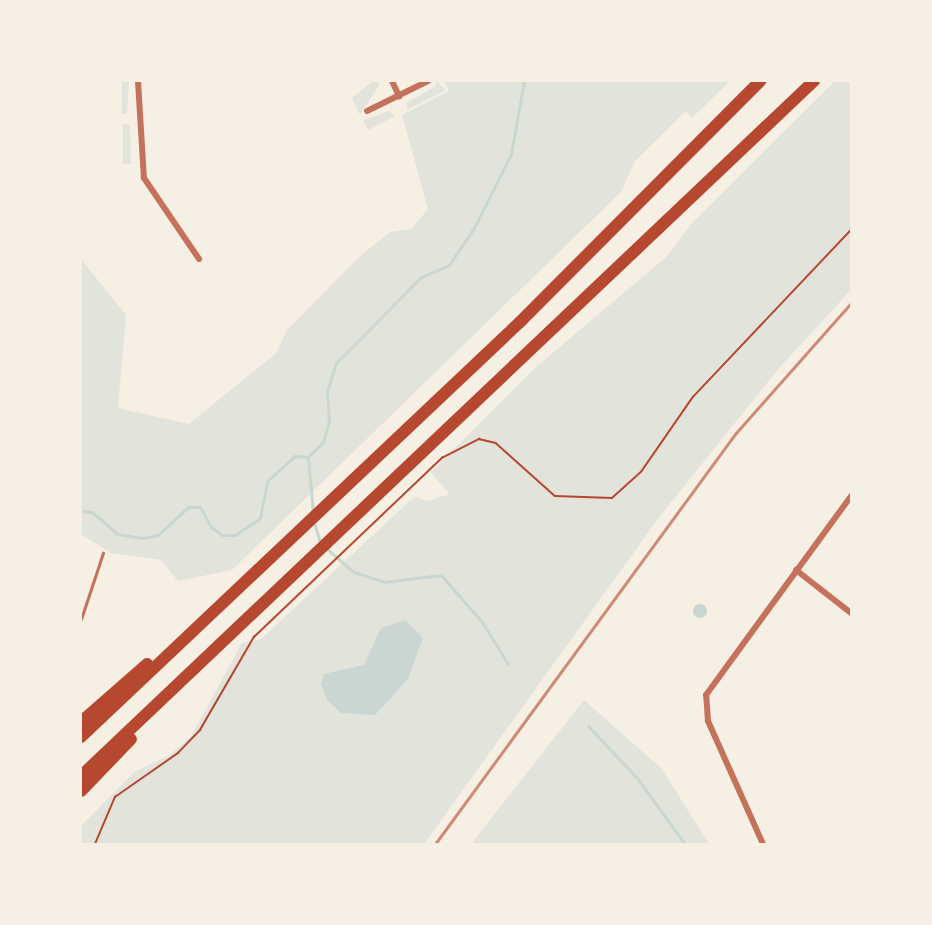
<!DOCTYPE html>
<html>
<head>
<meta charset="utf-8">
<style>
  body { margin:0 }
  #map { position:relative; width:932px; height:925px; overflow:hidden; background:#f6efe4; font-family:Poppins,sans-serif }
  div>[style] { position:absolute }
  [style*='--x'] { left:calc(var(--x)*1px); top:calc(var(--y)*1px); width:calc(var(--w)*1px); rotate:calc(var(--a)*1deg) }
  .green>* { inset:0; background:#e2e4dc }
  .water>* { inset:0; background:#c9d6d2 }
  .round { border-radius:50% }
  .stream>* { height:3px; margin:-1.5px; padding:0 1.5px; transform-origin:1.5px; border-radius:1.5px; background:#c9d6d2 }
  .path>* { height:1.5px; margin:-0.75px; padding:0 0.75px; transform-origin:0.75px; border-radius:0.75px; background:#b5482f }
  .service>* { height:3px; margin:-1.5px; padding:0 1.5px; transform-origin:1.5px; border-radius:1.5px; background:#c5725c }
  .minor>* { height:6px; margin:-3px; padding:0 3px; transform-origin:3px; border-radius:3px; background:#c5725c }
  .motorway>* { height:12px; margin:-6px; padding:0 6px; transform-origin:6px; border-radius:6px; background:#b5482f }
  .rail>* { height:3px; margin:-1.5px; padding:0 1.5px; transform-origin:1.5px; border-radius:1.5px; background:#cf8b77 }
  span { translate:-50% -50%; white-space:nowrap; text-align:center; line-height:1.15; -webkit-text-stroke:4.5px #f6efe4; paint-order:stroke }
  .frame { position:absolute; inset:0; border:82px solid #f6efe4; pointer-events:none }
</style>
</head>
<body>
<div id="map">
  <div class="green">
    <i style="clip-path:polygon(122px 81px,129px 81px,127px 114px,122px 114px)"></i>
    <i style="clip-path:polygon(373px 81px,379px 81px,378px 87px,360px 115px,352px 98px)"></i>
    <i style="clip-path:polygon(436px 81px,446px 90px,407px 110px,407px 102px,435px 87px)"></i>
    <i style="clip-path:polygon(444px 81px,730px 81px,692px 118px,686px 111px,635px 161px,621px 192px,232px 570px,178px 581px,161px 560px,111px 553px,81px 534px,81px 259px,126px 315px,118px 408px,189px 424px,276px 353px,287px 330px,359px 257px,390px 232px,411px 229px,428px 209px,402px 115px,449px 91px)"></i>
    <i style="clip-path:polygon(835px 81px,851px 81px,851px 290px,779px 368px,660px 516px,424px 844px,81px 844px,81px 826px,134px 772px,170px 755px,191px 736px,242px 643px,261px 639px,414px 497px,429px 501px,449px 494px,431px 472px,535px 368px,666px 257px,693px 222px)"></i>
    <i style="clip-path:polygon(390px 111px,395px 116px,368px 130px,363px 120px)"></i>
    <i style="clip-path:polygon(123px 123px,130px 126px,131px 164px,123px 164px)"></i>
    <i style="clip-path:polygon(584px 700px,662px 769px,709px 844px,471px 844px)"></i>
  </div>
  <div class="water">
    <i class="round" style="left:693px;top:604px;width:14px;height:14px"></i>
    <i style="clip-path:polygon(405px 620px,423px 638px,408px 679px,375px 715px,341px 713px,327px 700px,321px 684px,324px 674px,364px 665px,381px 628px)"></i>
  </div>
  <div class="stream">
    <i style="--x:308;--y:457;--w:21;--a:-45"></i>
    <i style="--x:323;--y:442;--w:22;--a:-74"></i>
    <i style="--x:329;--y:421;--w:29;--a:-94"></i>
    <i style="--x:327;--y:392;--w:30;--a:-73"></i>
    <i style="--x:336;--y:363;--w:121;--a:-45.3"></i>
    <i style="--x:421;--y:277;--w:30;--a:-23"></i>
    <i style="--x:449;--y:265;--w:45;--a:-56"></i>
    <i style="--x:474;--y:228;--w:83;--a:-63.4"></i>
    <i style="--x:511;--y:154;--w:74;--a:-79.9"></i>
    <i style="--x:81;--y:511;--w:11;--a:5"></i>
    <i style="--x:92;--y:512;--w:33;--a:41"></i>
    <i style="--x:117;--y:534;--w:25;--a:9"></i>
    <i style="--x:142;--y:538;--w:16;--a:-11"></i>
    <i style="--x:158;--y:535;--w:41;--a:-43"></i>
    <i style="--x:188;--y:507;--w:12;--a:0"></i>
    <i style="--x:200;--y:507;--w:23;--a:61"></i>
    <i style="--x:211;--y:527;--w:14;--a:36"></i>
    <i style="--x:222;--y:535;--w:13;--a:0"></i>
    <i style="--x:235;--y:535;--w:30;--a:-34"></i>
    <i style="--x:260;--y:518;--w:38;--a:-79"></i>
    <i style="--x:267;--y:481;--w:38;--a:-42"></i>
    <i style="--x:295;--y:456;--w:13;--a:4"></i>
    <i style="--x:308;--y:457;--w:57;--a:85"></i>
    <i style="--x:314;--y:523;--w:22;--a:72"></i>
    <i style="--x:326;--y:548;--w:37;--a:41"></i>
    <i style="--x:354;--y:572;--w:32;--a:18"></i>
    <i style="--x:384;--y:582;--w:57;--a:-7"></i>
    <i style="--x:441;--y:575;--w:62;--a:48.9"></i>
    <i style="--x:482;--y:622;--w:49;--a:58.2"></i>
    <i style="--x:588;--y:726;--w:71;--a:46.7"></i>
    <i style="--x:637;--y:778;--w:82;--a:54"></i>
  </div>
  <div class="path">
    <i style="--x:95;--y:844;--w:51;--a:-66.9"></i>
    <i style="--x:115;--y:797;--w:77;--a:-34.9"></i>
    <i style="--x:178;--y:753;--w:32;--a:-46"></i>
    <i style="--x:200;--y:730;--w:108;--a:-59.9"></i>
    <i style="--x:254;--y:637;--w:260;--a:-43.6"></i>
    <i style="--x:442;--y:458;--w:42;--a:-27.2"></i>
    <i style="--x:479;--y:439;--w:17;--a:13"></i>
    <i style="--x:496;--y:443;--w:79;--a:41.9"></i>
    <i style="--x:555;--y:496;--w:57;--a:2"></i>
    <i style="--x:612;--y:498;--w:39;--a:-42"></i>
    <i style="--x:641;--y:472;--w:91;--a:-55.3"></i>
    <i style="--x:693;--y:397;--w:230;--a:-46.6"></i>
  </div>
  <div class="service">
    <i style="--x:81;--y:619;--w:70;--a:-71.6"></i>
  </div>
  <div class="minor">
    <i style="--x:138;--y:81;--w:97;--a:86.5"></i>
    <i style="--x:144;--y:178;--w:98;--a:55.8"></i>
    <i style="--x:392;--y:81;--w:17;--a:65"></i>
    <i style="--x:367;--y:111;--w:68;--a:-26.2"></i>
    <i style="--x:796;--y:570;--w:70;--a:38"></i>
    <i style="--x:763;--y:844;--w:135;--a:-114.1"></i>
    <i style="--x:708;--y:721;--w:26;--a:-94"></i>
    <i style="--x:706;--y:695;--w:246;--a:-53.9"></i>
  </div>
  <div class="motorway">
    <i style="--x:81;--y:722;--w:88;--a:-41.3"></i>
    <i style="--x:81;--y:737;--w:603;--a:-43.39"></i>
    <i style="--x:519;--y:323;--w:342;--a:-45.1"></i>
    <i style="--x:81;--y:776;--w:1010;--a:-43.48"></i>
    <i style="--x:81;--y:791;--w:72;--a:-46.1"></i>
  </div>
  <div class="rail">
    <i style="--x:435;--y:844;--w:508;--a:-53.81"></i>
    <i style="--x:735;--y:434;--w:175;--a:-48.5"></i>
  </div>
  <div class="frame"></div>
</div>
</body>
</html>
